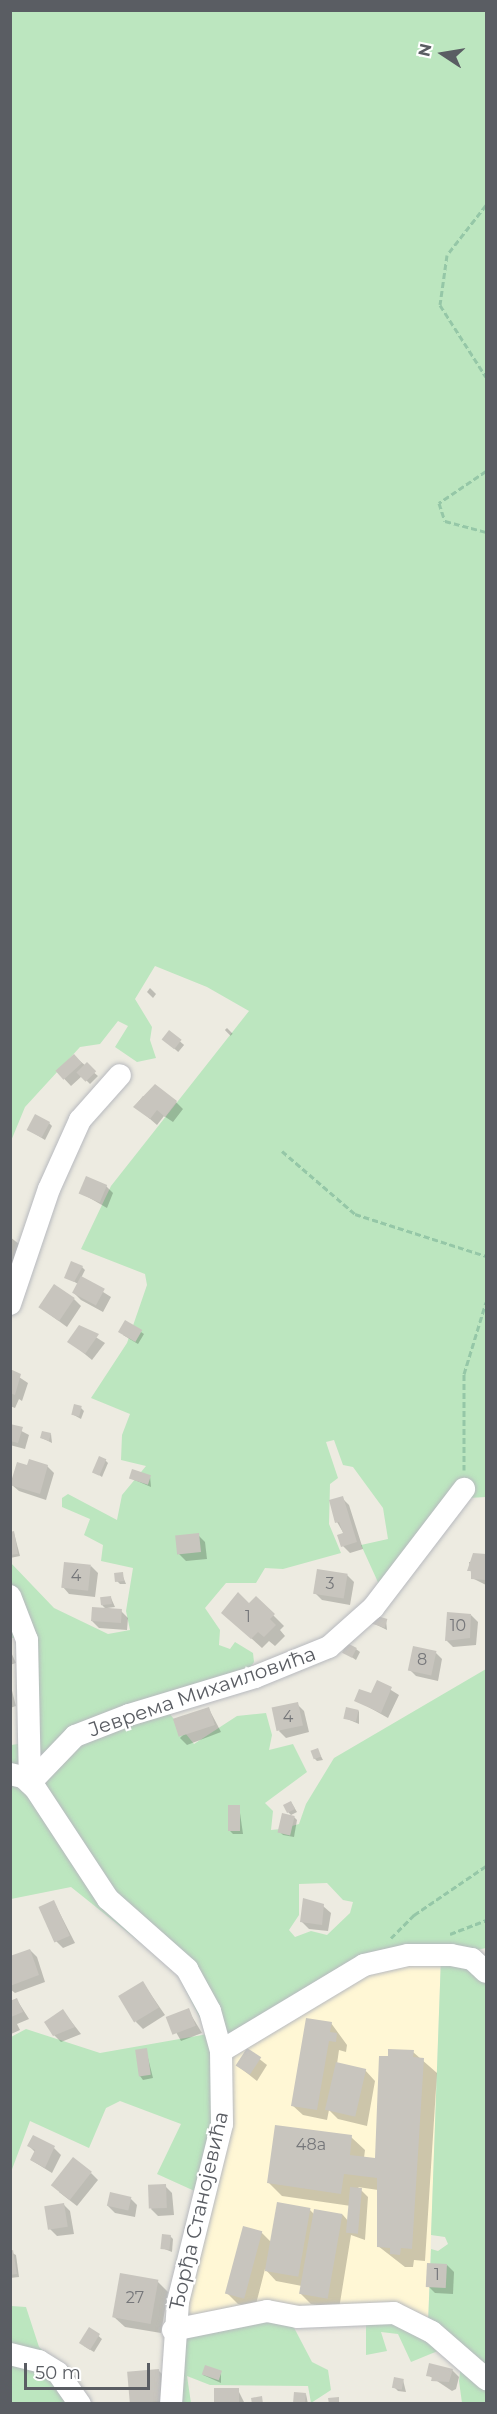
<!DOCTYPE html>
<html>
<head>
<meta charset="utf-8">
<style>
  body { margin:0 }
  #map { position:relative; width:497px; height:2414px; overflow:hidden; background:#edebe1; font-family:Montserrat,sans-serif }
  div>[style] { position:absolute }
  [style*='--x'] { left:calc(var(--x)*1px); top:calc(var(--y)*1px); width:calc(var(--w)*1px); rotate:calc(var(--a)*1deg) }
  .commercial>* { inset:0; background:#fff7d5 }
  .green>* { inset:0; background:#bce6bf }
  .shadow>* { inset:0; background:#0003; transform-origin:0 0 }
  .building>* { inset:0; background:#c8c5be; transform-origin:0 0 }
  .path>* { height:3px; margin-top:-1.5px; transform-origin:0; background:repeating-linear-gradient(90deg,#95c7a7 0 6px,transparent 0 9px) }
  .roads { filter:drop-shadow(0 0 2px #b7b9be) drop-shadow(0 0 2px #b7b9be) }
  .minor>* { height:22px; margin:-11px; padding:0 11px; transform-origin:11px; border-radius:11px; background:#fff }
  span { translate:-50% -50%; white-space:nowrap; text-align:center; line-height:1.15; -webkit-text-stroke:4.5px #fff; paint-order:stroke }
  .number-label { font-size:16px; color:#76777a }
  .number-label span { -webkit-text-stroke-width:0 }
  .street-label { font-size:20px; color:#5a5d63 }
  .frame { position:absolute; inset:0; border:12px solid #5a5d63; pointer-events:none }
  .north { position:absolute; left:413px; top:24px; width:60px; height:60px; -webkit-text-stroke:4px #fff; paint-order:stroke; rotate:282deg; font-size:16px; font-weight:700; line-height:24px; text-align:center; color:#5a5d63 }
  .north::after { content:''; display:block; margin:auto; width:21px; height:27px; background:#5a5d63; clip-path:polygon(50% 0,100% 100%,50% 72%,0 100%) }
  .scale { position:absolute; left:24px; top:2363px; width:126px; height:27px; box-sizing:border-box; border:3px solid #5a5d63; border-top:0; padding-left:8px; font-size:18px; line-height:21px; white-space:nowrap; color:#5a5d63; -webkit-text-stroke:4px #fff; paint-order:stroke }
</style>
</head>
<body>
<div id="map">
  <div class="commercial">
    <i style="clip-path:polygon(441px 1957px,428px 2324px,181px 2325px,229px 2051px,368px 1968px)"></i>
  </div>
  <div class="green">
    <i style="clip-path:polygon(evenodd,11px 11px,486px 11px,486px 1497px,468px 1498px,382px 1591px,361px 1545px,388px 1539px,383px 1508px,353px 1467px,343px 1465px,334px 1440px,326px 1442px,338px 1478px,330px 1484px,329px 1524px,341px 1553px,283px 1569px,265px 1568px,256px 1583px,226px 1583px,205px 1608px,220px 1630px,219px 1645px,230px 1649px,235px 1642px,253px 1653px,254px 1662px,248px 1671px,169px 1713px,194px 1744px,237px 1716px,266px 1713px,272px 1735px,269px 1750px,293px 1744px,307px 1772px,265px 1803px,273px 1811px,271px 1830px,281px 1829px,299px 1824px,306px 1804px,334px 1758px,486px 1669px,486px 1948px,472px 1951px,486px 1970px,486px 2403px,462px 2403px,459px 2381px,463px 2346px,445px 2348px,411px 2362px,398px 2334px,381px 2332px,387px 2351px,366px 2355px,366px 2318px,428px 2324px,431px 2249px,438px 2251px,448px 2244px,445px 2237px,431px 2235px,441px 1957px,389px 1954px,230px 2040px,199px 2193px,157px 2174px,181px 2124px,120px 2101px,106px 2108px,89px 2148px,30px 2121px,11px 2172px,11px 2037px,26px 2029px,100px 2053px,208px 2034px,176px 1971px,71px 1887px,11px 1899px,11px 1781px,21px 1768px,11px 1769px,11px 1745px,18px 1744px,18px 1638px,11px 1638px,10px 1562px,54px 1608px,108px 1634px,130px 1630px,126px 1611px,133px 1568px,101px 1561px,103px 1545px,84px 1535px,90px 1519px,62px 1507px,62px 1498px,68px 1494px,117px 1520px,122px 1495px,146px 1466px,121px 1460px,122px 1435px,130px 1414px,91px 1398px,127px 1343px,147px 1285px,145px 1274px,81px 1249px,111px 1186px,249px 1011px,207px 987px,155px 966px,135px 999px,152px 1027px,150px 1040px,156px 1058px,137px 1062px,115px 1047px,128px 1026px,118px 1021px,100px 1044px,80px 1047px,25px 1107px,11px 1141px,11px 11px,327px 1883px,343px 1900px,353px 1902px,350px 1913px,327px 1935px,311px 1931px,295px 1937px,289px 1930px,299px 1915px,299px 1884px,327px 1883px)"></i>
    <i style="clip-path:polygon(11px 2306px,26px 2307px,39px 2347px,64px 2369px,87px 2403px,11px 2404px)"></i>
    <i style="clip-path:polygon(264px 2316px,290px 2320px,312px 2362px,328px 2370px,331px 2390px,311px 2403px,308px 2386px,210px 2385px,187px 2376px,191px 2403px,179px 2404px,180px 2339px)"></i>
  </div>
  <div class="shadow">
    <i style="clip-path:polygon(150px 988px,156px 994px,153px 998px,147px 992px)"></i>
    <i style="left:227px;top:1028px;width:8px;height:3px;rotate:45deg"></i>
    <i style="left:169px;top:1032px;width:20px;height:9px;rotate:41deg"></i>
    <i style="clip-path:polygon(74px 1056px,98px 1076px,90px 1084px,82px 1076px,71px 1086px,57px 1071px)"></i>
    <i style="clip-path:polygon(143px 1096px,176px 1102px,183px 1109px,173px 1122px,164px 1116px,157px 1125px,135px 1106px)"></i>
    <i style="clip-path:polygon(49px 1123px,52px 1126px,45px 1140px,29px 1130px)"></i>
    <i style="clip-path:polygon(106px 1186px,113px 1193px,107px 1208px,81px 1193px)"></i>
    <i style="clip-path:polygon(10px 1237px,19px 1244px,13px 1267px,10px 1267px)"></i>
    <i style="clip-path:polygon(82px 1267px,85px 1270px,81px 1278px,111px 1297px,103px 1312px,81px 1300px,74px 1293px,78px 1284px,66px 1277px)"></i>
    <i style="clip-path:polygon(74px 1299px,81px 1306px,67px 1327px,41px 1308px)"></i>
    <i style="clip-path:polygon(126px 1322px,144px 1334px,138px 1344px,123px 1335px)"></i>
    <i style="clip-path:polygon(80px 1327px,105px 1343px,92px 1360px,69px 1341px)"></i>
    <i style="clip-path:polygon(10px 1371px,28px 1383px,22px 1401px,19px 1399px,15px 1408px,10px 1406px)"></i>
    <i style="clip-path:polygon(81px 1408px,84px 1411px,81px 1419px,72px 1414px)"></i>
    <i style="clip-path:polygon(10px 1425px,29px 1435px,25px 1449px,10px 1445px)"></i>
    <i style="clip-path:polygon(51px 1434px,52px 1443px,42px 1438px)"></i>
    <i style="clip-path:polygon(105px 1460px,108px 1463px,102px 1477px,93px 1471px)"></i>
    <i style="clip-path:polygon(47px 1466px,54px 1473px,46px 1500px,19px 1491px,12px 1485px,28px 1467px)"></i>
    <i style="clip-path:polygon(150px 1476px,151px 1487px,130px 1478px)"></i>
    <i style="clip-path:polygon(342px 1498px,349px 1505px,363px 1549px,350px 1553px,343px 1546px,344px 1534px,337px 1522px)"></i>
    <i style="clip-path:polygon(14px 1533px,20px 1556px,10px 1558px,10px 1534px)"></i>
    <i style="clip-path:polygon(198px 1535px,205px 1542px,207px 1559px,186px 1561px,179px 1554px)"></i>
    <i style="clip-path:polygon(474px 1555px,486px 1556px,486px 1585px,472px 1578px,469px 1562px,474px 1562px)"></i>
    <i style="clip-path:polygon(91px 1566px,98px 1573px,95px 1597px,69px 1594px,63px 1587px)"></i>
    <i style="clip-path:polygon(122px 1574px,126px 1584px,120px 1584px,117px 1581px)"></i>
    <i style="clip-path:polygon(347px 1575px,354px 1582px,350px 1605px,322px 1600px,315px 1593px)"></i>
    <i style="clip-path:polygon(111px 1598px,115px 1607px,107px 1608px,121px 1611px,128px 1618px,127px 1630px,99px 1628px,92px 1621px,107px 1610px,102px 1605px)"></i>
    <i style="clip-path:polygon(256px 1598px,284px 1626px,280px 1630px,285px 1636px,275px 1646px,269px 1641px,262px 1648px,223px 1613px,249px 1605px)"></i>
    <i style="clip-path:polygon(471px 1615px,478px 1622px,476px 1645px,453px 1647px,446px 1640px)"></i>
    <i style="clip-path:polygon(386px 1620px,387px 1630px,373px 1623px)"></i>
    <i style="clip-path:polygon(356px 1649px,360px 1652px,356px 1660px,344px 1652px)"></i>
    <i style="clip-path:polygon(10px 1650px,16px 1663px,10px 1665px)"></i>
    <i style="clip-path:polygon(435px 1652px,442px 1659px,438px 1681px,416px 1676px,409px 1669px)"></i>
    <i style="clip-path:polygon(378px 1682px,399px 1695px,388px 1718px,356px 1700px,372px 1695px)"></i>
    <i style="clip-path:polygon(10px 1683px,16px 1706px,10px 1708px)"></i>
    <i style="clip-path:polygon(297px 1704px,304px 1711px,309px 1732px,286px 1738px,279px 1731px)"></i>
    <i style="clip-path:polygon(209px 1709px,221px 1732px,187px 1745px,180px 1738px)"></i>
    <i style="clip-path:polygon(359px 1711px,359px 1724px,345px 1718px)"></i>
    <i style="clip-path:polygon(317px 1749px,323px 1760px,317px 1761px,314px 1758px)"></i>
    <i style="clip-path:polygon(291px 1802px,297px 1812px,291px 1815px,288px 1812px)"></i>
    <i style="clip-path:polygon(239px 1806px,243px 1834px,233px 1834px,230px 1831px)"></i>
    <i style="clip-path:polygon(294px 1817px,297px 1820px,294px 1837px,283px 1835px,280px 1832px)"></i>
    <i style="clip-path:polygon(54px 1902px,75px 1943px,63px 1948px,56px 1941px)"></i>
    <i style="clip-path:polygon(323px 1906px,331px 1913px,328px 1931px,309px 1929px,302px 1922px)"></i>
    <i style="clip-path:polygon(30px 1950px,37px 1957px,45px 1982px,15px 1993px,10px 1989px,10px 1965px)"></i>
    <i style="clip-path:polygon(143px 1983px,165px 2015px,143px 2029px,136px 2022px)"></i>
    <i style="clip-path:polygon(17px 2000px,29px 2019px,17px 2024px,20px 2030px,11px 2034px,10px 2003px)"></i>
    <i style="clip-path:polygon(188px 2010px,202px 2033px,181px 2041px,168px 2018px)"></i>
    <i style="clip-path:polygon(63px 2011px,81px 2034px,61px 2042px,54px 2035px)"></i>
    <i style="clip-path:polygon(331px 2023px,347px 2045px,346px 2052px,339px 2050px,337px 2064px,365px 2070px,375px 2081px,367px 2126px,338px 2119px,329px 2110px,327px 2120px,303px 2115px,292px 2105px)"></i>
    <i style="clip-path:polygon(146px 2050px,153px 2078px,143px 2080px,140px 2076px)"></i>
    <i style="clip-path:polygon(248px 2050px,267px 2065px,257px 2081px,238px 2066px)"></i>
    <i style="clip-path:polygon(413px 2052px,437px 2073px,425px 2261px,414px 2260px,413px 2267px,405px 2267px,378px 2246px,378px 2190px,358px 2187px,368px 2197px,365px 2240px,351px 2235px,339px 2309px,311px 2304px,301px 2294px,302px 2286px,276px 2281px,265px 2269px,255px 2308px,238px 2304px,227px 2293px,261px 2232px,271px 2242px,309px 2209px,315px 2215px,343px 2215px,349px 2222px,351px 2206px,282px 2196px,269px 2183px,351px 2137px,365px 2150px,364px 2158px,377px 2160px,389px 2058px)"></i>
    <i style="clip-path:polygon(29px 2146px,54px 2148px,61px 2155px,52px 2173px,31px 2160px,35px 2152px)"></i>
    <i style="clip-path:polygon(91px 2173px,98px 2180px,77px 2206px,59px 2192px)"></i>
    <i style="clip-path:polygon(165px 2186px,172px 2193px,174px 2215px,158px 2216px,151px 2209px)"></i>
    <i style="clip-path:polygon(130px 2198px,137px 2205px,135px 2217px,115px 2213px,108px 2206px)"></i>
    <i style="clip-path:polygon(63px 2204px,70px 2211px,74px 2234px,57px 2236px,50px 2229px)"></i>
    <i style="clip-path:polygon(170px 2236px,173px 2239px,172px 2252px,162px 2248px)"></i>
    <i style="clip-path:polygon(10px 2252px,16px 2255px,19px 2277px,10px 2278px)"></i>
    <i style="clip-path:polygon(447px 2265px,454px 2272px,453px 2294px,435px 2293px,428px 2286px)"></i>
    <i style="clip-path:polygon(157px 2281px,168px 2292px,161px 2333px,125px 2327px,114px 2317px)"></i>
    <i style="clip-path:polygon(90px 2329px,102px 2339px,94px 2352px,84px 2346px)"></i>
    <i style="clip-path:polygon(158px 2370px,165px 2377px,168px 2404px,133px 2404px)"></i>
    <i style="clip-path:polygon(452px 2370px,459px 2377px,456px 2389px,452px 2391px,428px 2375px)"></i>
    <i style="clip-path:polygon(221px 2372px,221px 2383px,203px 2375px)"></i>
    <i style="clip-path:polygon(403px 2380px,406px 2392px,398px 2391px,395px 2388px)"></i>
    <i style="clip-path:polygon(238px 2390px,245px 2404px,216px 2404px)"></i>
    <i style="clip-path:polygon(306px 2394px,308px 2404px,294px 2404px)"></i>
  </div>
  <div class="building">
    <i style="left:169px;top:1030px;width:16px;height:12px;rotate:38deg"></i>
    <i style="left:74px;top:1054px;width:12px;height:25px;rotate:48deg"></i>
    <i style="left:87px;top:1062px;width:13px;height:15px;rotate:45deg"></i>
    <i style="clip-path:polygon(155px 1084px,177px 1101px,165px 1117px,157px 1110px,150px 1119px,133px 1107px)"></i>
    <i style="left:35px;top:1114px;width:17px;height:18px;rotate:28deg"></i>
    <i style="left:86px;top:1176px;width:23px;height:19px;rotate:23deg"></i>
    <i style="clip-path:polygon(71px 1261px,83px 1266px,74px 1282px,64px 1278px)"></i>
    <i style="left:81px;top:1276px;width:27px;height:19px;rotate:28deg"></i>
    <i style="left:54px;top:1284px;width:25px;height:28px;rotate:34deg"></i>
    <i style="left:125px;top:1320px;width:20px;height:14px;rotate:30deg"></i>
    <i style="clip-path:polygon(79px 1325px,99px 1334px,85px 1354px,67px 1342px)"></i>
    <i style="clip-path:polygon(10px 1369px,21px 1374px,15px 1395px,10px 1393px)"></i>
    <i style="left:74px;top:1404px;width:8px;height:11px;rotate:14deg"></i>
    <i style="clip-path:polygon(10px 1424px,23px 1427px,18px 1443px,10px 1441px)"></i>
    <i style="clip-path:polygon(42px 1431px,51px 1433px,49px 1441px,40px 1438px)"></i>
    <i style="left:99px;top:1456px;width:8px;height:18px;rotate:23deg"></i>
    <i style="clip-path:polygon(29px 1459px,48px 1465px,40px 1494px,10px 1485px,17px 1462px,27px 1465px)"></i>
    <i style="left:132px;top:1469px;width:20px;height:10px;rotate:18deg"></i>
    <i style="clip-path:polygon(343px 1496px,357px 1542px,341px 1547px,337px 1535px,343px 1533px,339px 1522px,335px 1523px,329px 1500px)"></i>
    <i style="clip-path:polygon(14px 1531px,18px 1554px,10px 1555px,10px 1532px)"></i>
    <i style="left:199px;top:1533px;width:19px;height:24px;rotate:84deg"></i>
    <i style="clip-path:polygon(473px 1553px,486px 1554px,486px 1580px,471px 1579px,471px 1571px,467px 1571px)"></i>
    <i style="left:64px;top:1562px;width:27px;height:26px;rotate:6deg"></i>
    <i style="left:317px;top:1569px;width:31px;height:25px;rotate:9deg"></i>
    <i style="left:123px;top:1572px;width:9px;height:9px;rotate:84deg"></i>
    <i style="clip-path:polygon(238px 1592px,249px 1603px,256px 1596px,275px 1614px,270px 1619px,276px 1625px,264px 1637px,258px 1632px,251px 1639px,221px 1613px)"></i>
    <i style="left:111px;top:1596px;width:8px;height:11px;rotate:83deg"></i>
    <i style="left:92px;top:1607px;width:30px;height:14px;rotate:4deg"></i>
    <i style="clip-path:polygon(447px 1612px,471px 1614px,470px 1638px,445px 1641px)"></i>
    <i style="left:374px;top:1615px;width:14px;height:9px;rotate:17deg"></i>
    <i style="left:347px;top:1643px;width:11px;height:11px;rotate:27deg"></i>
    <i style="left:413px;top:1646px;width:24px;height:25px;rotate:12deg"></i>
    <i style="clip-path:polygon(377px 1680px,392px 1687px,381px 1713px,354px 1701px,359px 1689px,371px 1693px)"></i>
    <i style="left:298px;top:1702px;width:24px;height:27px;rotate:78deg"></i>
    <i style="left:209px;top:1707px;width:19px;height:38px;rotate:72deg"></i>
    <i style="left:346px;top:1707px;width:13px;height:12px;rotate:13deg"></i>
    <i style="left:318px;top:1748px;width:9px;height:8px;rotate:69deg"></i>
    <i style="left:291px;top:1801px;width:9px;height:9px;rotate:63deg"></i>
    <i style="left:228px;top:1805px;width:12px;height:26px"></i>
    <i style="left:282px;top:1813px;width:13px;height:20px;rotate:13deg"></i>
    <i style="clip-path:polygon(303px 1898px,324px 1904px,322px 1925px,300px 1922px)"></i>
    <i style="left:54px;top:1900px;width:39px;height:17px;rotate:66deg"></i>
    <i style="clip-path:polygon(30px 1949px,39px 1975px,10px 1986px,10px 1956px)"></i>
    <i style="left:143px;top:1981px;width:31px;height:29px;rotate:59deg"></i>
    <i style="clip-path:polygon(17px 1998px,23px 2012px,11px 2017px,10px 2024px,10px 2001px)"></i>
    <i style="left:189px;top:2008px;width:19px;height:25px;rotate:69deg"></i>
    <i style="clip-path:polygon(63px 2009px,75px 2027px,53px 2036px,44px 2022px)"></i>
    <i style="clip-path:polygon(306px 2018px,332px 2022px,330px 2032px,337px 2033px,336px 2042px,329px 2041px,317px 2110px,291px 2106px)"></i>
    <i style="left:147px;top:2048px;width:27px;height:12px;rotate:82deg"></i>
    <i style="left:247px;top:2048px;width:17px;height:21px;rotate:33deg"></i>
    <i style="clip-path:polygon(388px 2049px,414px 2050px,413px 2057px,424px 2058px,412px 2249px,401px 2248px,400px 2255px,390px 2254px,390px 2248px,377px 2247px,377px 2178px,344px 2174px,341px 2194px,267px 2183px,275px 2125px,352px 2135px,350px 2155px,375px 2158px,379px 2056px,388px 2056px)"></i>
    <i style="left:336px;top:2062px;width:31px;height:49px;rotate:13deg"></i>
    <i style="clip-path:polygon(33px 2135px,55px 2146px,45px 2168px,30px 2160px,35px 2150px,27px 2146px)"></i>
    <i style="left:73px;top:2157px;width:24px;height:36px;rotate:38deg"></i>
    <i style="left:166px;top:2184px;width:24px;height:18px;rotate:88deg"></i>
    <i style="left:350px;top:2187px;width:12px;height:46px;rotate:5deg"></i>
    <i style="left:110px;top:2192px;width:22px;height:14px;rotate:13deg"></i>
    <i style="left:277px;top:2202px;width:34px;height:70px;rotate:10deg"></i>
    <i style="left:64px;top:2203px;width:24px;height:20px;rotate:81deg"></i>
    <i style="left:314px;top:2209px;width:29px;height:86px;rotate:10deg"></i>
    <i style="left:243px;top:2226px;width:20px;height:70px;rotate:15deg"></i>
    <i style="left:162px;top:2234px;width:9px;height:15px;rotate:6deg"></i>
    <i style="clip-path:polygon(13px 2250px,17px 2274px,10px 2275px,10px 2251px)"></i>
    <i style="left:427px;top:2263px;width:20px;height:24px;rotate:3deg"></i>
    <i style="left:120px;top:2273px;width:39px;height:45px;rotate:10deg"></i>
    <i style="left:89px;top:2327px;width:13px;height:19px;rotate:32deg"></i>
    <i style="clip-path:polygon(429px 2363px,453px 2369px,449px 2382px,431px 2381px,432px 2377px,426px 2376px)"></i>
    <i style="left:205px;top:2365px;width:18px;height:10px;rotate:19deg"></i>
    <i style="left:159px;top:2369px;width:32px;height:32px;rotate:85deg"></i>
    <i style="left:394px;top:2377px;width:10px;height:11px;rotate:11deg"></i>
    <i style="left:239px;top:2388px;width:16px;height:25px;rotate:90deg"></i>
    <i style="left:294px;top:2392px;width:12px;height:12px;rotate:5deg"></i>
    <i style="clip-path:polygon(262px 2396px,263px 2404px,252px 2404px,251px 2398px)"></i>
    <i style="clip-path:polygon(339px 2397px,339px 2404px,329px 2404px,328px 2398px)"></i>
  </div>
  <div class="path">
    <i style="--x:486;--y:205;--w:63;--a:128"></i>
    <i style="--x:447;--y:255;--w:50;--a:98"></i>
    <i style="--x:440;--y:305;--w:85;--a:57.4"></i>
    <i style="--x:486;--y:471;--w:57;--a:145.8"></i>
    <i style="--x:439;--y:503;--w:19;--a:72"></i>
    <i style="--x:445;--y:521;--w:42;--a:15"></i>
    <i style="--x:282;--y:1151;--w:96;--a:40.8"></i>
    <i style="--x:355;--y:1214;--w:138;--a:17.8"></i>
    <i style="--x:464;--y:1470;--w:96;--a:-90"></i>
    <i style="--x:464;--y:1374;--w:75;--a:-73"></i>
    <i style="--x:450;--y:1934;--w:39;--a:-21"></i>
    <i style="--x:391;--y:1938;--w:33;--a:-45"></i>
    <i style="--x:414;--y:1915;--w:87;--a:-34.2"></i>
  </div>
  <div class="roads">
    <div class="minor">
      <i style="--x:10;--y:1304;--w:121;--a:-71.3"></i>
      <i style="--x:49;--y:1189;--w:76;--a:-65.8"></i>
      <i style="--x:80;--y:1120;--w:60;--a:-48.4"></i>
      <i style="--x:10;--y:1596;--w:47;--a:68.9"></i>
      <i style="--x:27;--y:1640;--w:143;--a:88.8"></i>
      <i style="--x:10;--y:1774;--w:13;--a:13"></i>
      <i style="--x:23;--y:1777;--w:16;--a:43"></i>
      <i style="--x:35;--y:1788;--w:133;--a:56.7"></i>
      <i style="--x:108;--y:1899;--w:106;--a:41.5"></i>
      <i style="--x:187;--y:1969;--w:48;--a:61.3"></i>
      <i style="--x:210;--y:2011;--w:41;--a:74.6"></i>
      <i style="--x:221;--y:2051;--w:73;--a:89.2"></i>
      <i style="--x:222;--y:2124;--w:183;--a:103.9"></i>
      <i style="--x:178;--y:2302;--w:102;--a:93.9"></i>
      <i style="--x:30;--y:1783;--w:65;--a:-46.2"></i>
      <i style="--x:75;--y:1736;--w:58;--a:-21.3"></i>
      <i style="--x:129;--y:1715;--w:132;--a:-16.8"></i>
      <i style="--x:255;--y:1677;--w:80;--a:-22.1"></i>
      <i style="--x:329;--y:1647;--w:59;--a:-41.6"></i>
      <i style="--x:373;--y:1608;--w:150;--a:-52.6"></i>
      <i style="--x:221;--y:2051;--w:167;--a:-31"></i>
      <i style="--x:364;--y:1965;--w:45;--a:-12.8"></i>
      <i style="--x:408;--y:1955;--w:43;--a:0"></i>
      <i style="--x:451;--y:1955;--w:21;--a:11"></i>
      <i style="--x:472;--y:1959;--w:19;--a:43"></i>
      <i style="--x:173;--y:2330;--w:96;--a:-11.4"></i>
      <i style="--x:267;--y:2311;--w:31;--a:11"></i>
      <i style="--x:297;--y:2317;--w:97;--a:-2.4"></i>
      <i style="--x:394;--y:2313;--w:42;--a:26.6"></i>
      <i style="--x:432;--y:2332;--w:72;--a:41"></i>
      <i style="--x:10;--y:2354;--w:30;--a:14"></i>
      <i style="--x:39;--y:2361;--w:22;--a:32"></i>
      <i style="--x:58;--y:2373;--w:38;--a:55"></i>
    </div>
  </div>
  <div class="number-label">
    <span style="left:76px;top:1576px">4</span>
    <span style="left:330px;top:1584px">3</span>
    <span style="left:248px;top:1617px">1</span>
    <span style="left:458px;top:1626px">10</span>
    <span style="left:422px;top:1660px">8</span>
    <span style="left:288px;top:1717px">4</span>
    <span style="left:311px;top:2145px">48a</span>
    <span style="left:437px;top:2275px">1</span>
    <span style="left:135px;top:2298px">27</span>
  </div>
  <div class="street-label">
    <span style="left:202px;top:1692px;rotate:-19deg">Јеврема Михаиловића</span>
    <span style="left:199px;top:2211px;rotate:-77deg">Ђорђа Станојевића</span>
  </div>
  <div class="frame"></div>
  <div class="north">N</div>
  <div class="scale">50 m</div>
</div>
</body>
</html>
